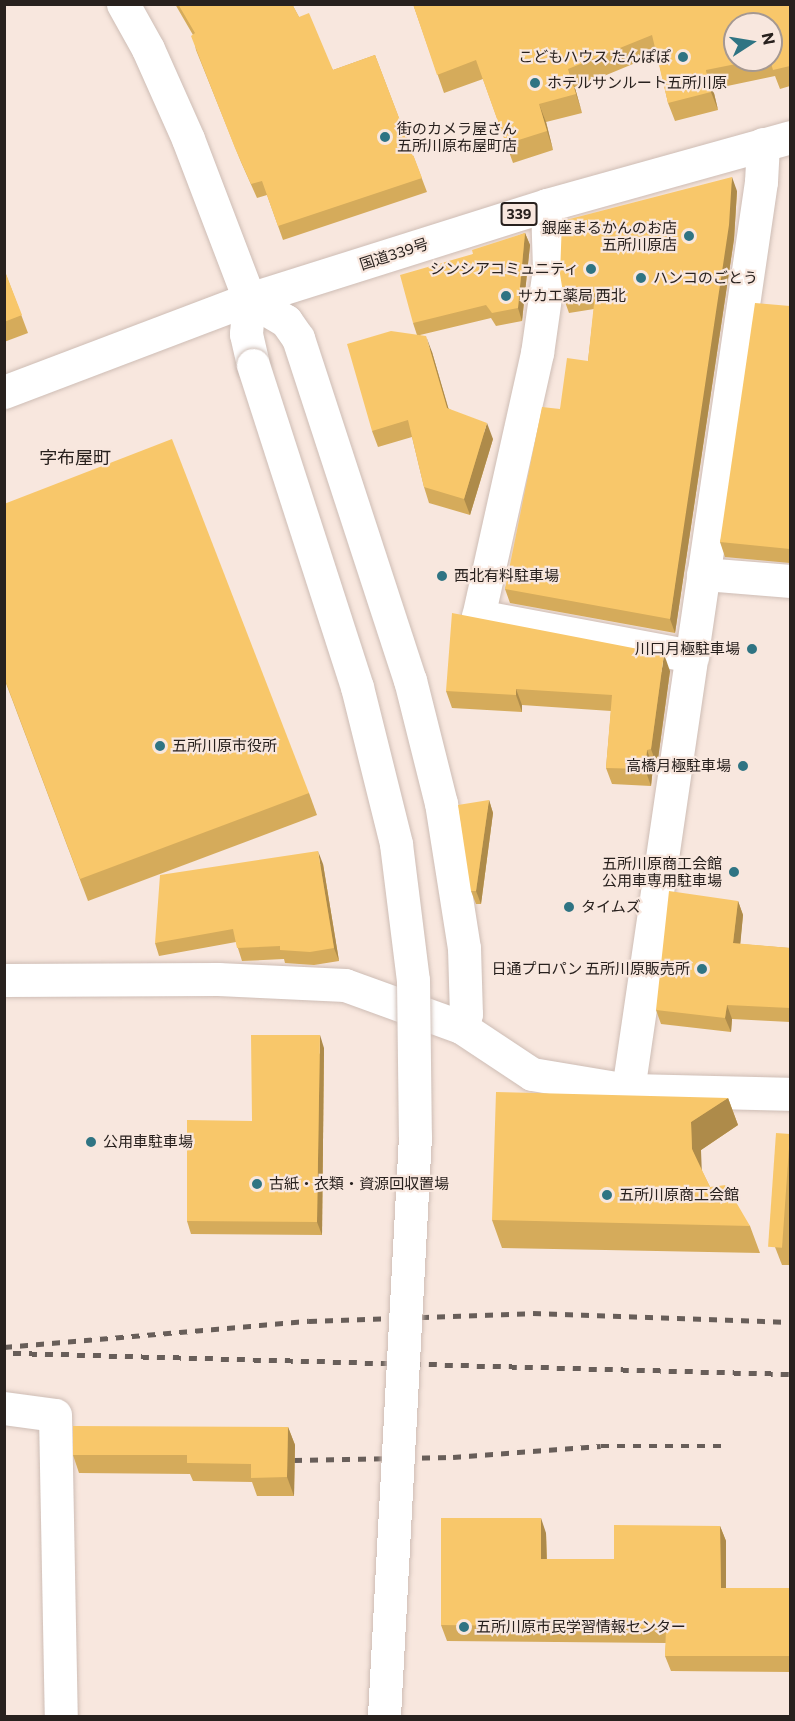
<!DOCTYPE html>
<html>
<head>
<meta charset="utf-8">
<style>
  body { margin:0 }
  #map { position:relative; width:795px; height:1721px; overflow:hidden; background:#f8e7de; font-family:Commissioner,"Noto Sans JP",sans-serif }
  div>[style] { position:absolute }
  [style*='--x'] { left:calc(var(--x)*1px); top:calc(var(--y)*1px); width:calc(var(--w)*1px); rotate:calc(var(--a)*1deg) }
  .roads { filter:drop-shadow(0 0 2px #cebdb5) drop-shadow(0 0 2px #cebdb5) }
  .minor>* { height:33px; margin:-16.5px; padding:0 16.5px; transform-origin:16.5px; border-radius:16.5px; background:#fff }
  .highway>* { height:33px; margin:-16.5px; padding:0 16.5px; transform-origin:16.5px; border-radius:16.5px; background:#fff }
  .rail>* { height:4.5px; margin-top:-2.25px; transform-origin:0; background:repeating-linear-gradient(90deg,#685e59 0 8px,transparent 0 16px) }
  .bridges { filter:drop-shadow(0 0 2px #cebdb5) drop-shadow(0 0 2px #cebdb5) }
  .minor-bridge>* { height:33px; margin:-16.5px; padding:0 16.5px; transform-origin:16.5px; border-radius:16.5px; background:#fff }
  .wall>* { inset:0; background:#d5ab5b }
  .shaded-wall>* { inset:0; background:#ae8b4a }
  .building>* { inset:0; background:#f8c76a; transform-origin:0 0 }
  .dots>* { width:16px; height:16px; translate:-50% -50%; box-sizing:border-box; border:3px solid #f8e7de; border-radius:50% }
  span { translate:-50% -50%; white-space:nowrap; text-align:center; line-height:1.15; -webkit-text-stroke:4.5px #f8e7de; paint-order:stroke }
  .shield-label span { padding:2px 4px; background:#f8e7de; border:2px solid; border-radius:4px; -webkit-text-stroke-width:0 }
  .shield-label { font-size:14px; color:#28211e; font-weight:700 }
  .poi-label { font-size:15px; color:#28211e }
  .right { translate:-100% -50%; text-align:right }
  .left { translate:0 -50%; text-align:left }
  .street-label { font-size:15px; color:#28211e }
  .quarter-label { font-size:18px; color:#28211e }
  .frame { position:absolute; inset:0; border:6px solid #28211e; pointer-events:none }
  .north { position:absolute; left:723px; top:12px; width:60px; height:60px; box-sizing:border-box; background:#f8e7de; border:2px solid #a59891; border-radius:50%; rotate:78deg; font-size:16px; font-weight:700; line-height:24px; text-align:center; color:#28211e }
  .north::after { content:''; display:block; margin:auto; width:21px; height:27px; background:#2f7483; clip-path:polygon(50% 0,100% 100%,50% 72%,0 100%) }
</style>
</head>
<body>
<div id="map">
  <div class="roads">
    <div class="minor">
      <i style="--x:123;--y:4;--w:51;--a:60.9"></i>
      <i style="--x:148;--y:49;--w:98;--a:66"></i>
      <i style="--x:188;--y:139;--w:171;--a:69.1"></i>
      <i style="--x:249;--y:299;--w:35;--a:95"></i>
      <i style="--x:246;--y:334;--w:32;--a:77"></i>
      <i style="--x:547;--y:205;--w:64;--a:88.2"></i>
      <i style="--x:549;--y:269;--w:85;--a:98.1"></i>
      <i style="--x:537;--y:353;--w:270;--a:102.6"></i>
      <i style="--x:478;--y:616;--w:218;--a:10.6"></i>
      <i style="--x:249;--y:299;--w:43;--a:30.7"></i>
      <i style="--x:286;--y:321;--w:21;--a:55"></i>
      <i style="--x:298;--y:338;--w:360;--a:71.9"></i>
      <i style="--x:410;--y:680;--w:127;--a:75.9"></i>
      <i style="--x:441;--y:803;--w:147;--a:81"></i>
      <i style="--x:464;--y:948;--w:66;--a:88.3"></i>
      <i style="--x:466;--y:1014;--w:14;--a:111"></i>
      <i style="--x:703;--y:574;--w:87;--a:4.6"></i>
      <i style="--x:4;--y:980;--w:214;--a:-0.3"></i>
      <i style="--x:218;--y:979;--w:127;--a:2.7"></i>
      <i style="--x:345;--y:985;--w:123;--a:19.9"></i>
      <i style="--x:461;--y:1027;--w:85;--a:33.5"></i>
      <i style="--x:532;--y:1074;--w:97;--a:9.5"></i>
      <i style="--x:628;--y:1090;--w:162;--a:1.4"></i>
      <i style="--x:628;--y:1090;--w:918;--a:-81.67"></i>
      <i style="--x:761;--y:182;--w:38;--a:-87"></i>
      <i style="--x:4;--y:1408;--w:51;--a:7.8"></i>
      <i style="--x:55;--y:1415;--w:301;--a:88.9"></i>
    </div>
    <div class="highway">
      <i style="--x:4;--y:392;--w:262;--a:-20.8"></i>
      <i style="--x:249;--y:299;--w:312;--a:-17.5"></i>
      <i style="--x:547;--y:205;--w:252;--a:-15.6"></i>
    </div>
  </div>
  <div class="rail">
    <i style="--x:4;--y:1347;--w:306;--a:-4.9"></i>
    <i style="--x:309;--y:1321;--w:224;--a:-2"></i>
    <i style="--x:533;--y:1313;--w:257;--a:2"></i>
    <i style="--x:13;--y:1353;--w:777;--a:1.55"></i>
    <i style="--x:294;--y:1460;--w:159;--a:-1.1"></i>
    <i style="--x:453;--y:1457;--w:148;--a:-4.3"></i>
    <i style="--x:601;--y:1446;--w:128;--a:0"></i>
  </div>
  <div class="bridges">
    <div class="minor-bridge">
      <i style="--x:253;--y:365;--w:338;--a:72.1"></i>
      <i style="--x:357;--y:687;--w:162;--a:76"></i>
      <i style="--x:396;--y:844;--w:137;--a:82.9"></i>
      <i style="--x:413;--y:980;--w:156;--a:89.3"></i>
      <i style="--x:415;--y:1136;--w:581;--a:93.06"></i>
    </div>
  </div>
  <div class="wall">
    <i style="clip-path:polygon(175px 4px,292px 4px,299px 17px,333px 70px,375px 55px,427px 192px,283px 240px,267px 195px,257px 198px,241px 162px,196px 50px,193px 35px)"></i>
    <i style="clip-path:polygon(evenodd,413px 4px,790px 4px,790px 86px,780px 89px,775px 76px,713px 89px,718px 110px,675px 121px,668px 103px,657px 54px,575px 88px,582px 113px,546px 122px,553px 150px,513px 163px,483px 79px,444px 93px,413px 4px,771px 24px,771px 60px,735px 60px,771px 24px)"></i>
    <i style="clip-path:polygon(737px 191px,734px 239px,675px 633px,510px 603px,505px 589px,560px 409px,588px 361px,594px 309px,569px 313px,564px 299px)"></i>
    <i style="clip-path:polygon(525px 233px,530px 245px,522px 321px,496px 326px,491px 318px,420px 335px,432px 352px,448px 408px,493px 439px,470px 515px,429px 503px,424px 487px,412px 437px,378px 447px,372px 431px,417px 335px,413px 323px,473px 254px)"></i>
    <i style="clip-path:polygon(4px 269px,28px 333px,4px 342px)"></i>
    <i style="clip-path:polygon(790px 306px,790px 563px,725px 557px,720px 542px)"></i>
    <i style="clip-path:polygon(670px 671px,657px 766px,653px 767px,651px 786px,612px 784px,606px 768px,611px 711px,522px 705px,522px 712px,452px 708px,446px 691px)"></i>
    <i style="clip-path:polygon(4px 678px,309px 793px,317px 815px,88px 901px)"></i>
    <i style="clip-path:polygon(489px 800px,493px 813px,481px 904px,476px 904px,471px 891px)"></i>
    <i style="clip-path:polygon(323px 864px,339px 961px,314px 965px,285px 963px,284px 959px,242px 961px,236px 942px,159px 956px,155px 943px)"></i>
    <i style="clip-path:polygon(738px 901px,743px 915px,740px 944px,790px 948px,790px 1022px,732px 1019px,731px 1032px,661px 1024px,656px 1010px)"></i>
    <i style="clip-path:polygon(324px 1048px,322px 1235px,191px 1234px,187px 1221px)"></i>
    <i style="clip-path:polygon(728px 1098px,738px 1125px,701px 1150px,701px 1169px,710px 1187px,750px 1226px,760px 1253px,502px 1248px,492px 1220px)"></i>
    <i style="clip-path:polygon(790px 1134px,790px 1265px,782px 1265px,775px 1247px)"></i>
    <i style="clip-path:polygon(288px 1427px,295px 1445px,294px 1496px,257px 1496px,252px 1482px,193px 1481px,190px 1474px,79px 1473px,73px 1455px)"></i>
    <i style="clip-path:polygon(720px 1526px,726px 1541px,726px 1588px,790px 1588px,790px 1672px,671px 1671px,665px 1656px,666px 1643px,447px 1641px,441px 1625px,546px 1533px,547px 1559px,614px 1559px)"></i>
  </div>
  <div class="shaded-wall">
    <i style="clip-path:polygon(568px 69px,575px 88px,582px 113px,576px 94px)"></i>
    <i style="clip-path:polygon(706px 70px,713px 89px,718px 110px,711px 92px)"></i>
    <i style="clip-path:polygon(539px 104px,546px 122px,553px 150px,547px 131px)"></i>
    <i style="clip-path:polygon(732px 177px,737px 191px,734px 239px,675px 633px,670px 619px)"></i>
    <i style="clip-path:polygon(525px 233px,530px 245px,522px 321px,518px 308px)"></i>
    <i style="clip-path:polygon(426px 336px,432px 352px,453px 424px,447px 408px)"></i>
    <i style="clip-path:polygon(487px 423px,493px 439px,470px 515px,464px 499px)"></i>
    <i style="clip-path:polygon(664px 654px,670px 671px,657px 766px,651px 749px)"></i>
    <i style="clip-path:polygon(516px 689px,522px 705px,522px 712px,516px 695px)"></i>
    <i style="clip-path:polygon(647px 750px,653px 767px,651px 786px,645px 769px)"></i>
    <i style="clip-path:polygon(489px 800px,493px 813px,481px 904px,476px 891px)"></i>
    <i style="clip-path:polygon(318px 851px,323px 864px,339px 961px,334px 948px)"></i>
    <i style="clip-path:polygon(738px 901px,743px 915px,739px 958px,733px 943px)"></i>
    <i style="clip-path:polygon(727px 1005px,732px 1019px,731px 1032px,725px 1018px)"></i>
    <i style="clip-path:polygon(320px 1035px,324px 1048px,322px 1235px,317px 1222px)"></i>
    <i style="clip-path:polygon(728px 1098px,738px 1125px,701px 1150px,702px 1176px,692px 1149px,691px 1122px)"></i>
    <i style="clip-path:polygon(288px 1427px,295px 1445px,294px 1496px,287px 1477px)"></i>
    <i style="clip-path:polygon(541px 1518px,546px 1533px,547px 1574px,541px 1559px)"></i>
    <i style="clip-path:polygon(720px 1526px,726px 1541px,726px 1604px,721px 1588px)"></i>
  </div>
  <div class="building">
    <i style="clip-path:polygon(178px 4px,292px 4px,299px 17px,309px 13px,333px 70px,375px 55px,422px 178px,278px 226px,262px 181px,251px 184px,235px 148px,191px 36px,195px 33px)"></i>
    <i style="clip-path:polygon(413px 4px,790px 4px,790px 66px,773px 70px,770px 60px,771px 24px,735px 24px,735px 60px,756px 60px,706px 70px,711px 92px,668px 103px,652px 35px,568px 69px,576px 94px,539px 104px,547px 131px,506px 144px,476px 60px,437px 75px)"></i>
    <i style="clip-path:polygon(732px 177px,729px 225px,670px 619px,505px 589px,542px 407px,560px 409px,567px 358px,588px 361px,595px 294px,564px 299px,560px 274px,562px 221px)"></i>
    <i style="clip-path:polygon(525px 233px,518px 308px,492px 313px,486px 305px,413px 323px,400px 275px,473px 254px,472px 250px)"></i>
    <i style="clip-path:polygon(4px 269px,22px 315px,4px 322px)"></i>
    <i style="clip-path:polygon(755px 303px,790px 306px,790px 549px,720px 542px)"></i>
    <i style="clip-path:polygon(391px 331px,426px 336px,447px 408px,487px 423px,464px 499px,424px 487px,408px 420px,372px 431px,347px 344px)"></i>
    <i style="clip-path:polygon(172px 439px,309px 793px,80px 879px,4px 677px,4px 504px)"></i>
    <i style="clip-path:polygon(452px 613px,664px 654px,651px 749px,647px 750px,645px 769px,606px 768px,612px 695px,516px 689px,516px 695px,446px 691px)"></i>
    <i style="clip-path:polygon(489px 800px,476px 891px,471px 891px,458px 805px)"></i>
    <i style="clip-path:polygon(318px 851px,334px 948px,310px 952px,280px 950px,280px 946px,237px 948px,233px 929px,155px 943px,160px 875px)"></i>
    <i style="clip-path:polygon(669px 891px,738px 901px,733px 943px,790px 948px,790px 1008px,727px 1005px,725px 1018px,656px 1010px)"></i>
    <i style="clip-path:polygon(251px 1035px,320px 1035px,317px 1222px,187px 1221px,187px 1120px,252px 1121px)"></i>
    <i style="clip-path:polygon(496px 1092px,728px 1098px,691px 1122px,692px 1149px,710px 1187px,726px 1185px,750px 1226px,492px 1220px)"></i>
    <i style="left:776px;top:1133px;width:14px;height:114px;rotate:4deg"></i>
    <i style="clip-path:polygon(73px 1426px,288px 1427px,287px 1477px,251px 1478px,251px 1464px,187px 1463px,187px 1455px,73px 1455px)"></i>
    <i style="clip-path:polygon(441px 1518px,541px 1518px,541px 1559px,614px 1559px,614px 1525px,720px 1526px,721px 1588px,790px 1588px,790px 1656px,665px 1656px,666px 1628px,441px 1625px)"></i>
  </div>
  <div class="dots">
    <i style="left:683px;top:57px;background:#2f7483"></i>
    <i style="left:535px;top:83px;background:#2f7483"></i>
    <i style="left:385px;top:137px;background:#2f7483"></i>
    <i style="left:689px;top:236px;background:#2f7483"></i>
    <i style="left:591px;top:269px;background:#2f7483"></i>
    <i style="left:641px;top:278px;background:#2f7483"></i>
    <i style="left:506px;top:296px;background:#2f7483"></i>
    <i style="left:442px;top:576px;background:#2f7483"></i>
    <i style="left:752px;top:649px;background:#2f7483"></i>
    <i style="left:160px;top:746px;background:#2f7483"></i>
    <i style="left:743px;top:766px;background:#2f7483"></i>
    <i style="left:734px;top:872px;background:#2f7483"></i>
    <i style="left:569px;top:907px;background:#2f7483"></i>
    <i style="left:702px;top:969px;background:#2f7483"></i>
    <i style="left:91px;top:1142px;background:#2f7483"></i>
    <i style="left:257px;top:1184px;background:#2f7483"></i>
    <i style="left:607px;top:1195px;background:#2f7483"></i>
    <i style="left:464px;top:1627px;background:#2f7483"></i>
  </div>
  <div class="shield-label">
    <span style="left:519px;top:214px">339</span>
  </div>
  <div class="poi-label">
    <span class="right" style="left:671px;top:57px">こどもハウス たんぽぽ</span>
    <span class="left" style="left:547px;top:83px">ホテルサンルート五所川原</span>
    <span class="left" style="left:397px;top:137px">街のカメラ屋さん<br>五所川原布屋町店</span>
    <span class="right" style="left:677px;top:236px">銀座まるかんのお店<br>五所川原店</span>
    <span class="right" style="left:579px;top:269px">シンシアコミュニティ</span>
    <span class="left" style="left:653px;top:278px">ハンコのごとう</span>
    <span class="left" style="left:518px;top:296px">サカエ薬局 西北</span>
    <span class="left" style="left:454px;top:576px">西北有料駐車場</span>
    <span class="right" style="left:740px;top:649px">川口月極駐車場</span>
    <span class="left" style="left:172px;top:746px">五所川原市役所</span>
    <span class="right" style="left:731px;top:766px">高橋月極駐車場</span>
    <span class="right" style="left:722px;top:872px">五所川原商工会館<br>公用車専用駐車場</span>
    <span class="left" style="left:581px;top:907px">タイムズ</span>
    <span class="right" style="left:690px;top:969px">日通プロパン 五所川原販売所</span>
    <span class="left" style="left:103px;top:1142px">公用車駐車場</span>
    <span class="left" style="left:269px;top:1184px">古紙・衣類・資源回収置場</span>
    <span class="left" style="left:619px;top:1195px">五所川原商工会館</span>
    <span class="left" style="left:476px;top:1627px">五所川原市民学習情報センター</span>
  </div>
  <div class="street-label">
    <span style="left:394px;top:254px;rotate:-18deg">国道339号</span>
  </div>
  <div class="quarter-label">
    <span style="left:75px;top:457px">字布屋町</span>
  </div>
  <div class="frame"></div>
  <div class="north">N</div>
</div>
</body>
</html>
